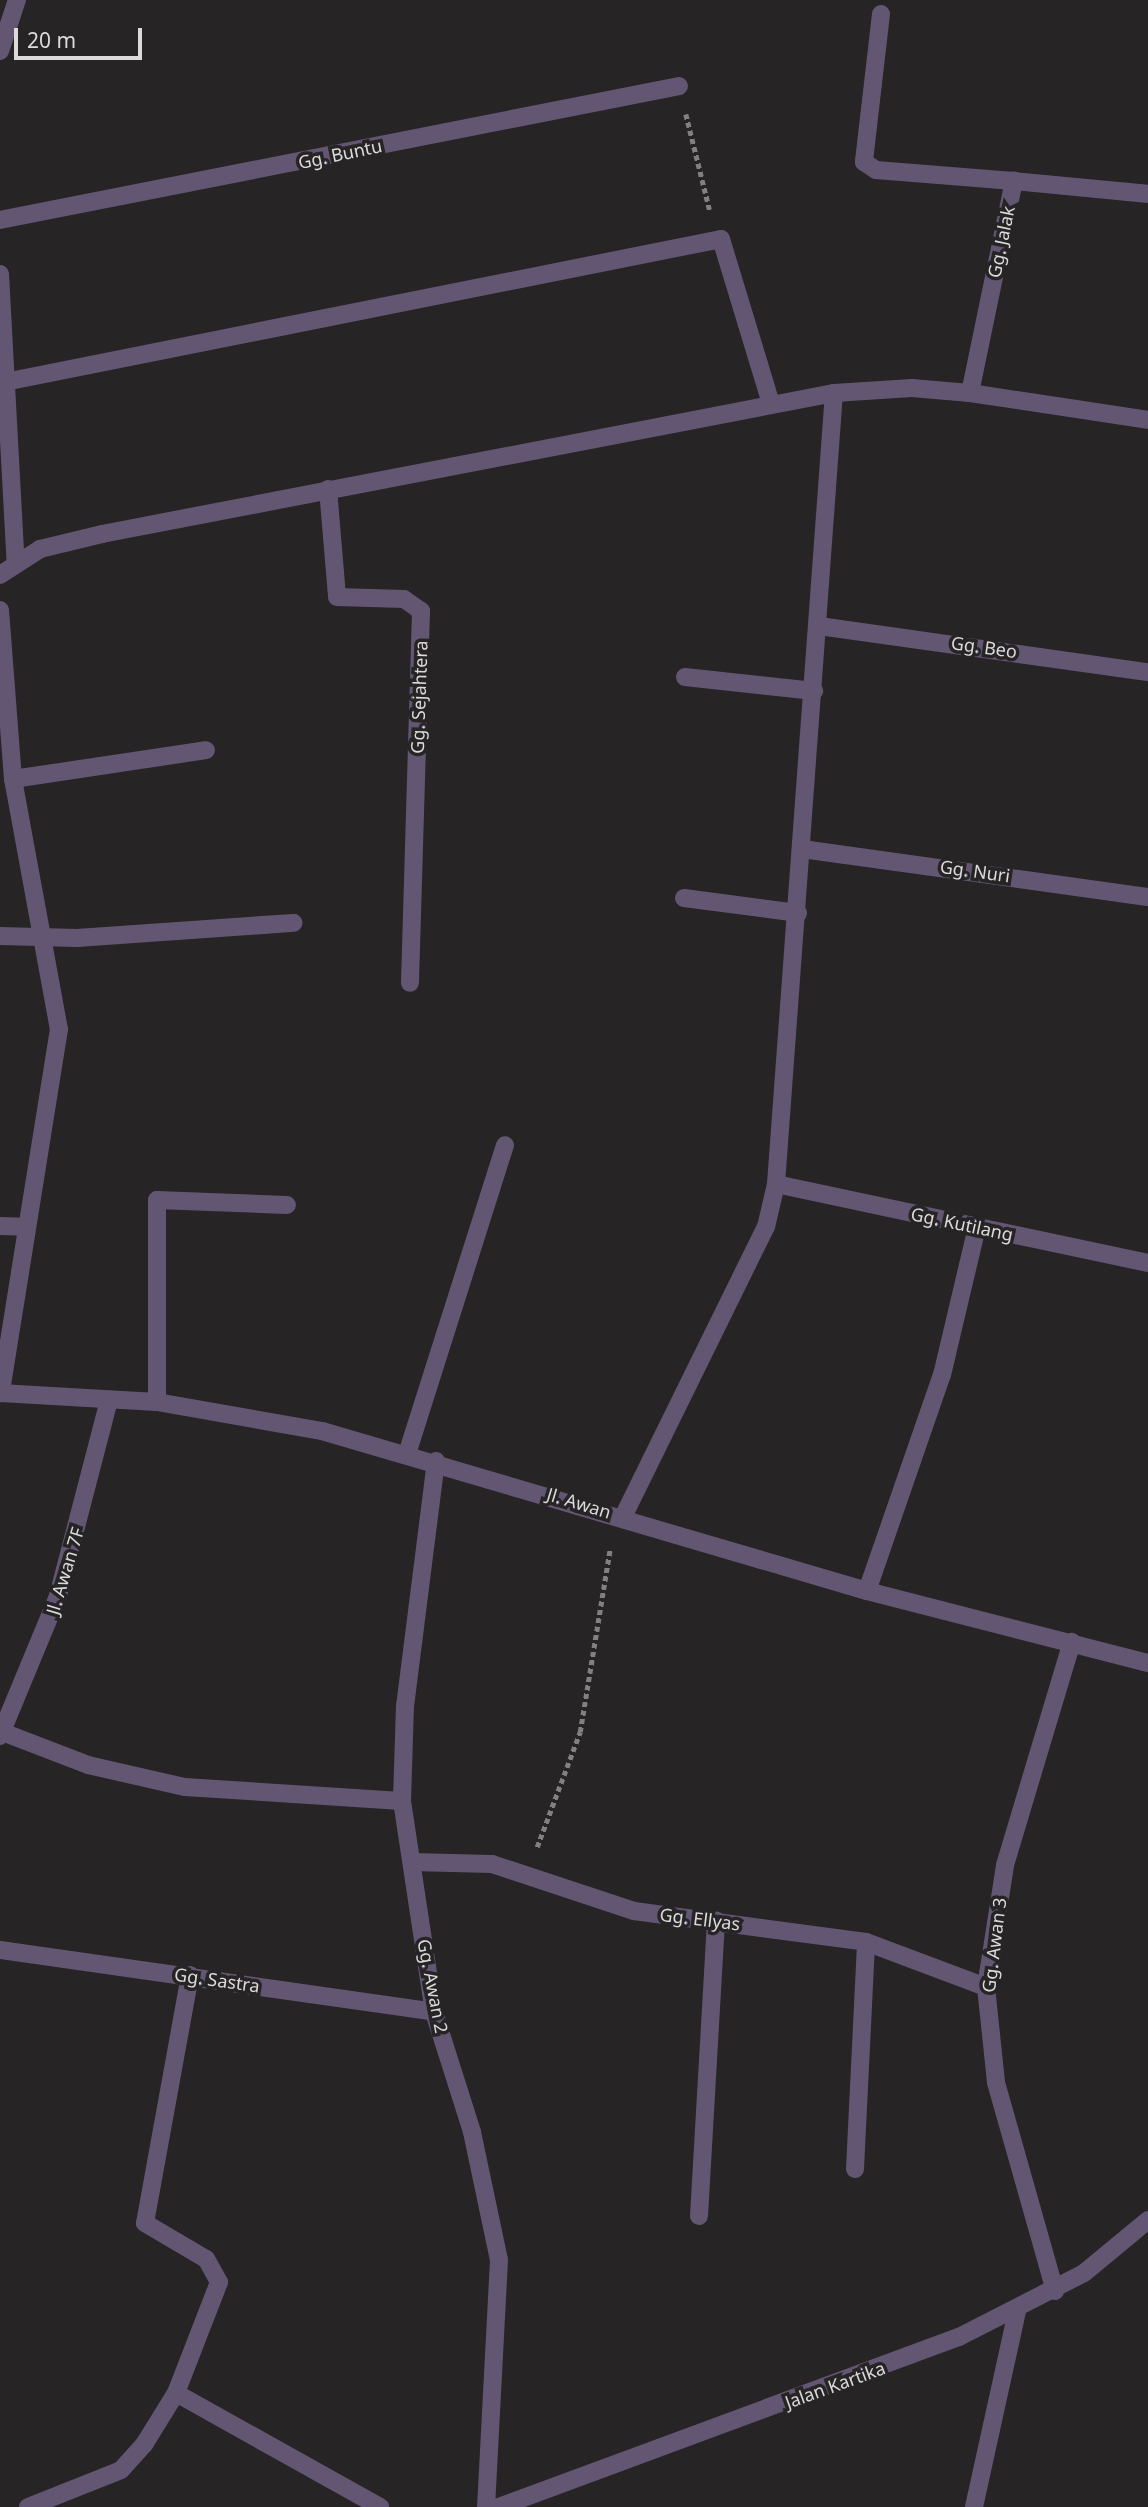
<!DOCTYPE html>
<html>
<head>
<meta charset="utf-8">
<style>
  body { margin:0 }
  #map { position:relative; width:1148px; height:2507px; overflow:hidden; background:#262425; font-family:"Noto Sans",sans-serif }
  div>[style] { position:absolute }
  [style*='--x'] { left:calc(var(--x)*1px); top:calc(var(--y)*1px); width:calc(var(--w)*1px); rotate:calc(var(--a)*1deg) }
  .path>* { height:4.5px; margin-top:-2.25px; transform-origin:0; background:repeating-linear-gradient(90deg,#828081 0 5px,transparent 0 8.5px) }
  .minor>* { height:18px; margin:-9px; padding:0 9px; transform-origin:9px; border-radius:9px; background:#635673 }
  .tertiary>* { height:18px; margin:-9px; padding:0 9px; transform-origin:9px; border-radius:9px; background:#635673 }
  span { translate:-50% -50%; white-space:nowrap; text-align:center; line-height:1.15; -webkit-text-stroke:7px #262425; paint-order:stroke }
  .street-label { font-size:18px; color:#dcdadb }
  .scale { position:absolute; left:14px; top:28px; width:128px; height:32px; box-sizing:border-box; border:4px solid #dcdadb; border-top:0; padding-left:9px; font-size:21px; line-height:24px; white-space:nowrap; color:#dcdadb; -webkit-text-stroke:5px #262425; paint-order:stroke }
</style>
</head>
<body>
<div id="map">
  <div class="path">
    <i style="--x:686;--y:114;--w:100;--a:76.1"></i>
    <i style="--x:537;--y:1847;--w:123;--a:-69.5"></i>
    <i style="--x:580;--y:1732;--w:186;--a:-80.7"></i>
  </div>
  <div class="minor">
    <i style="--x:881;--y:14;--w:149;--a:96.6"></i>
    <i style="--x:864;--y:162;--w:14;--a:34"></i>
    <i style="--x:876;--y:170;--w:138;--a:4.6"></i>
    <i style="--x:0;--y:51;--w:54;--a:-71.6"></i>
    <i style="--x:0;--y:220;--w:692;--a:-11.16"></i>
    <i style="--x:0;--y:274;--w:291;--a:86.9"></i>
    <i style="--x:10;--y:381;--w:725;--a:-11.29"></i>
    <i style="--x:721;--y:239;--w:172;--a:73.1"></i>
    <i style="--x:970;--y:393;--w:217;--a:-78.3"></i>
    <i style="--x:1014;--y:181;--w:135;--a:5.5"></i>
    <i style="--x:328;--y:489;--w:108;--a:85.2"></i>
    <i style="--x:337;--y:597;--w:67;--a:1.7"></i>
    <i style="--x:404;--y:599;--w:21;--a:35"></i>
    <i style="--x:421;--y:611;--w:372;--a:91.7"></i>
    <i style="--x:0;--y:575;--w:48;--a:-33"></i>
    <i style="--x:40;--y:549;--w:64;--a:-13.6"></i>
    <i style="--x:102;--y:534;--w:745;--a:-10.9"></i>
    <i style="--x:834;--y:393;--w:78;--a:-3.7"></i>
    <i style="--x:912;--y:388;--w:58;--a:4.9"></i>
    <i style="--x:970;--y:393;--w:180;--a:8.6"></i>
    <i style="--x:0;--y:610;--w:169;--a:85.6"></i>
    <i style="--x:13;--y:779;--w:254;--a:79.6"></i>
    <i style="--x:59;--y:1029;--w:369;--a:99.1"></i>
    <i style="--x:819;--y:626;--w:332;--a:8"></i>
    <i style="--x:685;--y:677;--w:130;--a:6.2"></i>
    <i style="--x:13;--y:779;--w:195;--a:-8.5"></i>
    <i style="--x:802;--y:849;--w:349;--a:7.9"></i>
    <i style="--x:684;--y:898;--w:115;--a:7.5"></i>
    <i style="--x:0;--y:936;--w:77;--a:1.5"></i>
    <i style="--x:77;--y:938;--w:217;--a:-4"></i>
    <i style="--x:776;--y:1184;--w:380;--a:12"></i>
    <i style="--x:0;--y:1226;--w:24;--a:2"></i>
    <i style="--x:0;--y:1393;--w:157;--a:3.3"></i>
    <i style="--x:157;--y:1402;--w:168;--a:10"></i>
    <i style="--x:322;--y:1431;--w:568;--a:16.36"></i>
    <i style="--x:867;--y:1591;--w:290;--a:14.4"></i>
    <i style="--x:157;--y:1402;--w:202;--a:-90"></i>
    <i style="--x:157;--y:1200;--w:130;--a:2.2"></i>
    <i style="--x:407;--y:1454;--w:324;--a:-72.4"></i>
    <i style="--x:436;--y:1461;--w:246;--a:97.2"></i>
    <i style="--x:405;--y:1705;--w:96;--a:91.8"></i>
    <i style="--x:402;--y:1801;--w:213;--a:81.4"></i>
    <i style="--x:434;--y:2012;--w:126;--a:72.4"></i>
    <i style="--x:472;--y:2132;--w:131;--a:78.1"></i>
    <i style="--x:499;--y:2260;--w:247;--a:93"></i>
    <i style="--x:623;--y:1517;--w:323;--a:-63.8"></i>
    <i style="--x:766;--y:1227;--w:44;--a:-76.9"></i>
    <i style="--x:776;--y:1184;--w:793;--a:-85.81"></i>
    <i style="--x:867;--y:1591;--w:229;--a:-70.9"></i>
    <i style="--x:942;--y:1375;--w:152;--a:-76.7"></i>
    <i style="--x:2;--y:1732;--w:92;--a:21"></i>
    <i style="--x:88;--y:1765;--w:99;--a:12.8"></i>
    <i style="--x:185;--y:1787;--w:217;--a:3.7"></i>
    <i style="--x:0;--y:1736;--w:152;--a:-67.5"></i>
    <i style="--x:58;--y:1596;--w:203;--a:-75.4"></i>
    <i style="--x:412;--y:1862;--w:80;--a:1.4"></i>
    <i style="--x:492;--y:1864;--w:150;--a:18.3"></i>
    <i style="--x:634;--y:1911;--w:234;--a:7.6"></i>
    <i style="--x:866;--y:1942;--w:128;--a:20.6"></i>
    <i style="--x:0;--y:1950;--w:438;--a:8.1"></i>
    <i style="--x:855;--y:2169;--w:227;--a:-87.2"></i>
    <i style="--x:699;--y:2216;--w:296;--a:-86.7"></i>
    <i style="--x:1055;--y:2291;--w:217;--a:-105.8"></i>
    <i style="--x:996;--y:2082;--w:96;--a:-96"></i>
    <i style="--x:986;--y:1987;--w:123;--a:-81.1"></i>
    <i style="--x:1005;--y:1865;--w:233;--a:-73.3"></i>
    <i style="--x:176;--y:2393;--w:234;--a:29.2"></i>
    <i style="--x:28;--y:2507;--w:100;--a:-21.7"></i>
    <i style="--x:121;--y:2470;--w:36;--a:-48"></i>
    <i style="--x:145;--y:2443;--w:59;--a:-58.2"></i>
    <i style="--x:176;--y:2393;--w:119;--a:-68.8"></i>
    <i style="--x:219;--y:2282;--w:26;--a:-119"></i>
    <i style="--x:206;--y:2259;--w:71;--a:-149.5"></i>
    <i style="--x:145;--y:2223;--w:252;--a:-79.7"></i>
    <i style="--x:974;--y:2507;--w:201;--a:-77.6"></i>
  </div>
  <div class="tertiary">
    <i style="--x:499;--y:2507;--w:490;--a:-20.3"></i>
    <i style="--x:959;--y:2337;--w:140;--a:-27.1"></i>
    <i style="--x:1084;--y:2273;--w:83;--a:-39.6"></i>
  </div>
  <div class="street-label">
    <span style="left:340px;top:154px;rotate:-12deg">Gg. Buntu</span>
    <span style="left:1001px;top:242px;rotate:-78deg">Gg. Jalak</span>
    <span style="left:984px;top:647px;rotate:8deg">Gg. Beo</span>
    <span style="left:419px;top:697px;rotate:-88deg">Gg. Sejahtera</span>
    <span style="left:975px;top:871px;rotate:8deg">Gg. Nuri</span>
    <span style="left:962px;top:1224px;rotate:12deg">Gg. Kutilang</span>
    <span style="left:579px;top:1503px;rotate:17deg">Jl. Awan</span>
    <span style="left:65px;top:1571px;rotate:-73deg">Jl. Awan 7F</span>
    <span style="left:700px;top:1919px;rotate:7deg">Gg. Ellyas</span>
    <span style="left:994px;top:1945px;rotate:-83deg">Gg. Awan 3</span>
    <span style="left:217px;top:1980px;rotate:8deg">Gg. Sastra</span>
    <span style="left:433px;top:1986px;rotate:79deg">Gg. Awan 2</span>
    <span style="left:835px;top:2385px;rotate:-20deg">Jalan Kartika</span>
  </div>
  <div class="scale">20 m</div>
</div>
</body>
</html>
